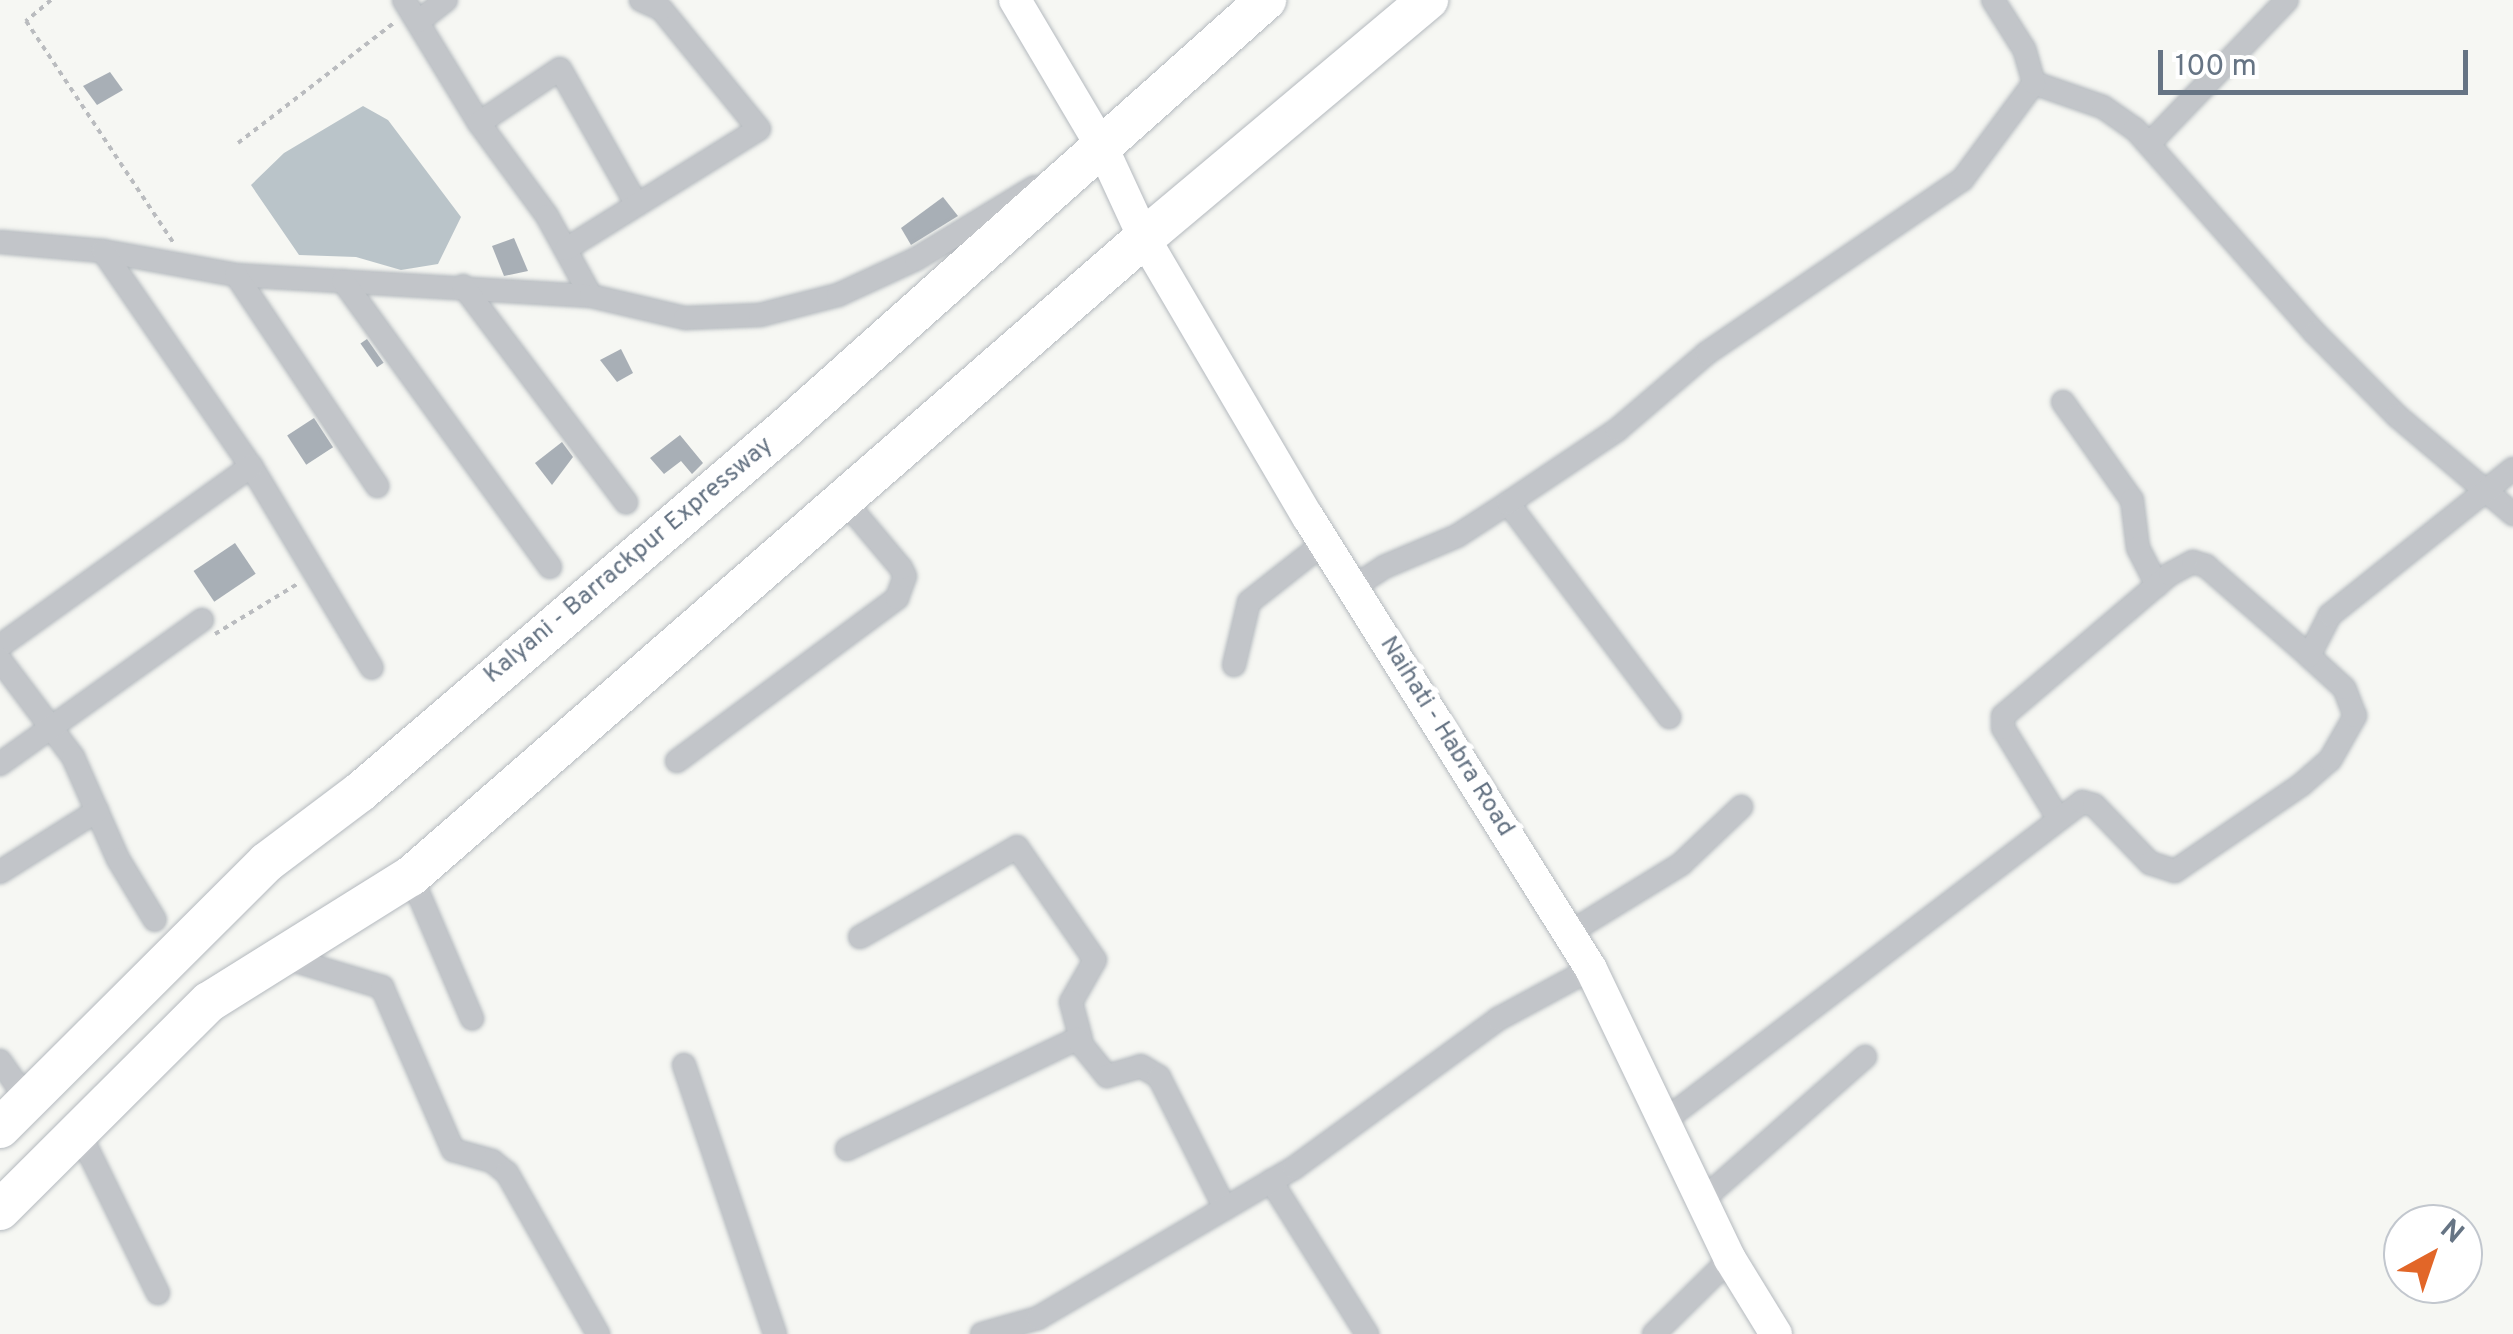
<!DOCTYPE html>
<html>
<head>
<meta charset="utf-8">
<style>
  body { margin:0 }
  #map { position:relative; width:2513px; height:1334px; overflow:hidden; background:#f6f7f3; font-family:Overpass,sans-serif }
  div>[style] { position:absolute }
  [style*='--x'] { left:calc(var(--x)*1px); top:calc(var(--y)*1px); width:calc(var(--w)*1px); rotate:calc(var(--a)*1deg) }
  .water>* { inset:0; background:#bac4c9 }
  .building>* { inset:0; background:#a8afb6; transform-origin:0 0 }
  .path>* { height:4px; margin-top:-2px; transform-origin:0; background:repeating-linear-gradient(90deg,#babcbf 0 5px,transparent 0 10px) }
  .roads { filter:drop-shadow(0 0 2px #b4b9be) drop-shadow(0 0 2px #b4b9be) }
  .street>* { height:22px; margin:-11px; padding:0 11px; transform-origin:11px; border-radius:11px; background:#c2c5c9 }
  .secondary>* { height:32px; margin:-16px; padding:0 16px; transform-origin:16px; border-radius:16px; background:#fff }
  .highway>* { height:40px; margin:-20px; padding:0 20px; transform-origin:20px; border-radius:20px; background:#fff }
  span { translate:-50% -50%; white-space:nowrap; text-align:center; line-height:1.15; -webkit-text-stroke:10px #fff; paint-order:stroke }
  .street-label { font-size:25px; color:#667484 }
  .north { position:absolute; left:2383px; top:1204px; width:100px; height:100px; box-sizing:border-box; background:#fff; border:2px solid #c2c7ce; border-radius:50%; rotate:40deg; font-size:28px; font-weight:700; line-height:40px; text-align:center; color:#667484 }
  .north::after { content:''; display:block; margin:auto; width:35px; height:45px; background:#e26628; clip-path:polygon(50% 0,100% 100%,50% 72%,0 100%) }
  .scale { position:absolute; left:2158px; top:50px; width:310px; height:45px; box-sizing:border-box; border:5px solid #667484; border-top:0; padding-left:12px; font-size:30px; line-height:35px; white-space:nowrap; color:#667484; -webkit-text-stroke:8px #fff; paint-order:stroke }
</style>
</head>
<body>
<div id="map">
  <div class="water">
    <i style="clip-path:polygon(363px 106px,388px 120px,461px 217px,438px 264px,401px 270px,356px 257px,299px 255px,251px 185px,284px 153px)"></i>
  </div>
  <div class="building">
    <i style="clip-path:polygon(110px 72px,123px 90px,97px 105px,83px 86px)"></i>
    <i style="clip-path:polygon(943px 197px,958px 216px,911px 245px,901px 228px)"></i>
    <i style="clip-path:polygon(514px 238px,528px 271px,504px 276px,492px 246px)"></i>
    <i style="left:367px;top:339px;width:29px;height:8px;rotate:55deg"></i>
    <i style="clip-path:polygon(621px 349px,633px 373px,617px 382px,600px 360px)"></i>
    <i style="left:314px;top:418px;width:35px;height:32px;rotate:57deg"></i>
    <i style="clip-path:polygon(680px 435px,703px 463px,692px 474px,681px 461px,664px 474px,650px 458px)"></i>
    <i style="clip-path:polygon(562px 442px,573px 457px,552px 485px,535px 463px)"></i>
    <i style="left:235px;top:543px;width:37px;height:50px;rotate:56deg"></i>
  </div>
  <div class="path">
    <i style="--x:51;--y:0;--w:33;--a:140"></i>
    <i style="--x:26;--y:21;--w:268;--a:56.4"></i>
    <i style="--x:238;--y:143;--w:198;--a:-37.6"></i>
    <i style="--x:215;--y:634;--w:98;--a:-31.3"></i>
  </div>
  <div class="roads">
    <div class="street">
      <i style="--x:404;--y:0;--w:144;--a:58.6"></i>
      <i style="--x:479;--y:123;--w:115;--a:53.8"></i>
      <i style="--x:547;--y:216;--w:91;--a:61.2"></i>
      <i style="--x:419;--y:21;--w:34;--a:-38"></i>
      <i style="--x:2034;--y:83;--w:73;--a:19.2"></i>
      <i style="--x:2103;--y:107;--w:39;--a:35"></i>
      <i style="--x:2135;--y:129;--w:272;--a:48.6"></i>
      <i style="--x:2315;--y:333;--w:117;--a:45.3"></i>
      <i style="--x:2397;--y:416;--w:152;--a:40.2"></i>
      <i style="--x:479;--y:123;--w:97;--a:-33.7"></i>
      <i style="--x:560;--y:69;--w:156;--a:60.5"></i>
      <i style="--x:2149;--y:144;--w:199;--a:-46.2"></i>
      <i style="--x:0;--y:242;--w:103;--a:5"></i>
      <i style="--x:103;--y:251;--w:135;--a:10.2"></i>
      <i style="--x:236;--y:275;--w:356;--a:3.4"></i>
      <i style="--x:591;--y:296;--w:97;--a:13.2"></i>
      <i style="--x:685;--y:318;--w:75;--a:-2.3"></i>
      <i style="--x:760;--y:315;--w:81;--a:-14.4"></i>
      <i style="--x:838;--y:295;--w:86;--a:-24.8"></i>
      <i style="--x:916;--y:259;--w:139;--a:-31.2"></i>
      <i style="--x:566;--y:249;--w:227;--a:-31.9"></i>
      <i style="--x:759;--y:129;--w:155;--a:-129.2"></i>
      <i style="--x:661;--y:9;--w:22;--a:-156"></i>
      <i style="--x:103;--y:251;--w:261;--a:55.5"></i>
      <i style="--x:251;--y:466;--w:235;--a:59.1"></i>
      <i style="--x:236;--y:275;--w:254;--a:56.2"></i>
      <i style="--x:343;--y:281;--w:353;--a:54.1"></i>
      <i style="--x:463;--y:286;--w:271;--a:53"></i>
      <i style="--x:2063;--y:402;--w:120;--a:54.9"></i>
      <i style="--x:2132;--y:500;--w:48;--a:82.9"></i>
      <i style="--x:2138;--y:548;--w:42;--a:62.8"></i>
      <i style="--x:1508;--y:503;--w:268;--a:53"></i>
      <i style="--x:1352;--y:588;--w:38;--a:-33"></i>
      <i style="--x:1384;--y:567;--w:79;--a:-23"></i>
      <i style="--x:1457;--y:536;--w:61;--a:-32.9"></i>
      <i style="--x:1508;--y:503;--w:131;--a:-33.8"></i>
      <i style="--x:1617;--y:430;--w:118;--a:-40.5"></i>
      <i style="--x:1707;--y:353;--w:308;--a:-34.2"></i>
      <i style="--x:1962;--y:180;--w:121;--a:-53.4"></i>
      <i style="--x:2034;--y:83;--w:35;--a:-106"></i>
      <i style="--x:2024;--y:49;--w:58;--a:-122.3"></i>
      <i style="--x:0;--y:646;--w:309;--a:-35.6"></i>
      <i style="--x:0;--y:660;--w:121;--a:53"></i>
      <i style="--x:73;--y:757;--w:111;--a:66.2"></i>
      <i style="--x:118;--y:859;--w:71;--a:58.8"></i>
      <i style="--x:1234;--y:665;--w:65;--a:-76.6"></i>
      <i style="--x:1249;--y:602;--w:95;--a:-38.2"></i>
      <i style="--x:677;--y:761;--w:274;--a:-36.5"></i>
      <i style="--x:897;--y:598;--w:23;--a:-70"></i>
      <i style="--x:905;--y:576;--w:9;--a:-117"></i>
      <i style="--x:901;--y:568;--w:90;--a:-130"></i>
      <i style="--x:0;--y:764;--w:248;--a:-35.5"></i>
      <i style="--x:2058;--y:818;--w:105;--a:-121.4"></i>
      <i style="--x:2003;--y:728;--w:12;--a:-90"></i>
      <i style="--x:2003;--y:716;--w:219;--a:-40.4"></i>
      <i style="--x:2170;--y:574;--w:26;--a:-28"></i>
      <i style="--x:2193;--y:562;--w:14;--a:17"></i>
      <i style="--x:2206;--y:566;--w:137;--a:41.1"></i>
      <i style="--x:0;--y:872;--w:115;--a:-32.2"></i>
      <i style="--x:411;--y:876;--w:155;--a:66.8"></i>
      <i style="--x:1569;--y:933;--w:132;--a:-31.6"></i>
      <i style="--x:1681;--y:864;--w:83;--a:-43.5"></i>
      <i style="--x:860;--y:937;--w:181;--a:-29.8"></i>
      <i style="--x:1017;--y:847;--w:137;--a:55.4"></i>
      <i style="--x:1095;--y:960;--w:48;--a:119.7"></i>
      <i style="--x:1071;--y:1002;--w:39;--a:75"></i>
      <i style="--x:279;--y:956;--w:108;--a:16.8"></i>
      <i style="--x:382;--y:987;--w:178;--a:66.5"></i>
      <i style="--x:453;--y:1150;--w:41;--a:15.8"></i>
      <i style="--x:492;--y:1161;--w:19;--a:39"></i>
      <i style="--x:507;--y:1173;--w:185;--a:60.5"></i>
      <i style="--x:0;--y:1061;--w:49;--a:55"></i>
      <i style="--x:684;--y:1065;--w:284;--a:71.3"></i>
      <i style="--x:1664;--y:1121;--w:526;--a:-37.35"></i>
      <i style="--x:2082;--y:802;--w:12;--a:14"></i>
      <i style="--x:2094;--y:805;--w:81;--a:46"></i>
      <i style="--x:2150;--y:863;--w:26;--a:18"></i>
      <i style="--x:2175;--y:871;--w:153;--a:-34.3"></i>
      <i style="--x:2301;--y:785;--w:38;--a:-41"></i>
      <i style="--x:2330;--y:760;--w:51;--a:-60.4"></i>
      <i style="--x:2355;--y:716;--w:30;--a:-111"></i>
      <i style="--x:2344;--y:688;--w:47;--a:-137.6"></i>
      <i style="--x:2309;--y:656;--w:46;--a:-62.9"></i>
      <i style="--x:2330;--y:615;--w:234;--a:-38.6"></i>
      <i style="--x:80;--y:1134;--w:177;--a:63.9"></i>
      <i style="--x:847;--y:1149;--w:255;--a:-25.6"></i>
      <i style="--x:1077;--y:1039;--w:48;--a:51"></i>
      <i style="--x:1107;--y:1076;--w:35;--a:-16"></i>
      <i style="--x:1141;--y:1066;--w:21;--a:31"></i>
      <i style="--x:1159;--y:1077;--w:147;--a:63.3"></i>
      <i style="--x:1271;--y:1181;--w:181;--a:57.9"></i>
      <i style="--x:1702;--y:1200;--w:217;--a:-41.3"></i>
      <i style="--x:982;--y:1334;--w:58;--a:-15.9"></i>
      <i style="--x:1038;--y:1318;--w:297;--a:-30.4"></i>
      <i style="--x:1294;--y:1168;--w:253;--a:-36.1"></i>
      <i style="--x:1498;--y:1019;--w:106;--a:-28.3"></i>
      <i style="--x:1654;--y:1334;--w:107;--a:-44.6"></i>
    </div>
    <div class="secondary">
      <i style="--x:1015;--y:0;--w:171;--a:59.4"></i>
      <i style="--x:1102;--y:147;--w:100;--a:65.2"></i>
      <i style="--x:1144;--y:238;--w:324;--a:59.6"></i>
      <i style="--x:1308;--y:517;--w:533;--a:57.95"></i>
      <i style="--x:1591;--y:969;--w:322;--a:64.4"></i>
      <i style="--x:1730;--y:1259;--w:88;--a:58.5"></i>
    </div>
    <div class="highway">
      <i style="--x:0;--y:1128;--w:377;--a:-44.9"></i>
      <i style="--x:267;--y:862;--w:116;--a:-37"></i>
      <i style="--x:360;--y:792;--w:562;--a:-40.52"></i>
      <i style="--x:787;--y:427;--w:642;--a:-41.72"></i>
      <i style="--x:0;--y:1210;--w:295;--a:-44.9"></i>
      <i style="--x:209;--y:1002;--w:238;--a:-32"></i>
      <i style="--x:411;--y:876;--w:972;--a:-41.04"></i>
      <i style="--x:1144;--y:238;--w:371;--a:-40"></i>
    </div>
  </div>
  <div class="street-label">
    <span style="left:629px;top:561px;rotate:-40deg">Kalyani - Barrackpur Expressway</span>
    <span style="left:1446px;top:737px;rotate:58deg">Naihati - Habra Road</span>
  </div>
  <div class="north">N</div>
  <div class="scale">100 m</div>
</div>
</body>
</html>
